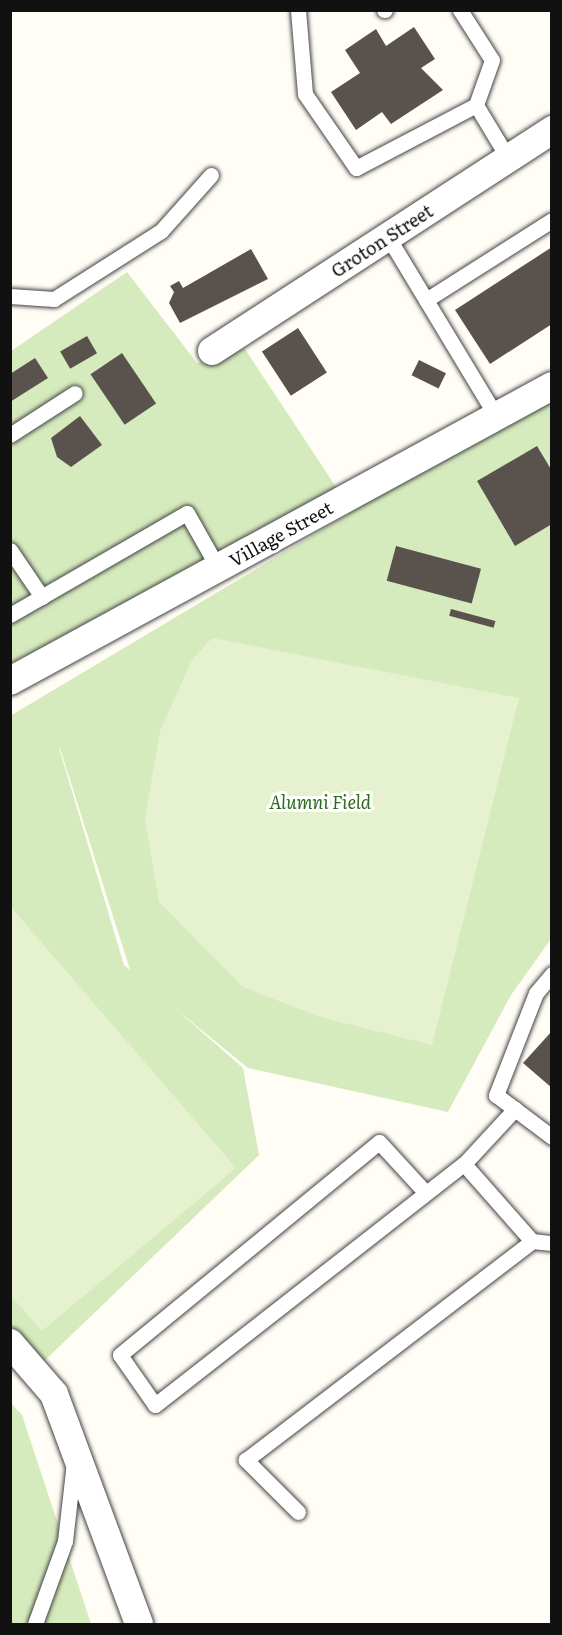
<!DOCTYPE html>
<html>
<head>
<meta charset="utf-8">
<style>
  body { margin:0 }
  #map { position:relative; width:562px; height:1635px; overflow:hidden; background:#fffdf5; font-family:Literata,serif }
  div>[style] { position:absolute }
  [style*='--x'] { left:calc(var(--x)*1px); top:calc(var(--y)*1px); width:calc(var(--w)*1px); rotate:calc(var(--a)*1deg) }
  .green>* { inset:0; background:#d5ebbd }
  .pitch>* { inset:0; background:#e6f2cf }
  .building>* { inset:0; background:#5a524d; transform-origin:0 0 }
  .roads { filter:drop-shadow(0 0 2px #444) drop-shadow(0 0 2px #444) }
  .lane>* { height:15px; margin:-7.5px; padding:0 7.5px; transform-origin:7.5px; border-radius:7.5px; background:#fff }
  .street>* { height:28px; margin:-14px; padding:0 14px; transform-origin:14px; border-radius:14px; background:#fff }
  span { translate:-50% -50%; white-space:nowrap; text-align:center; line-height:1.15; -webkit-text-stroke:6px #fff; paint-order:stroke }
  .street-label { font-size:18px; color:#111 }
  .park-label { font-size:18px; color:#2f6b1f; font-style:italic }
  .frame { position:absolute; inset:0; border:12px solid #111; pointer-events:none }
</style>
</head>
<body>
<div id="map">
  <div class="green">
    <i style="clip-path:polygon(127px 272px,197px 363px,245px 349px,340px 493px,11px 663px,11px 351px)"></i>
    <i style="clip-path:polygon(evenodd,551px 393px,551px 939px,511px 995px,448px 1112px,248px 1068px,177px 1010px,243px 1068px,259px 1155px,41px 1364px,10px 1331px,10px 716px,551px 393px,59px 748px,60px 748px,130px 970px,124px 965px,59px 748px)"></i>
    <i style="clip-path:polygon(10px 1402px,22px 1415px,91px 1624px,11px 1624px)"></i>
  </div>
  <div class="pitch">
    <i style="clip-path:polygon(212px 638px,519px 698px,432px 1045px,320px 1017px,243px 987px,159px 902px,145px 819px,160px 731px,192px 660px)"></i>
    <i style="clip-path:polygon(10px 906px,236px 1168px,42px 1331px,11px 1296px)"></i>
  </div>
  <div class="building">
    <i style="clip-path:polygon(414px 27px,435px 59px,421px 68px,443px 90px,391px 124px,382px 112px,356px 130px,331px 92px,360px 73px,345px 50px,376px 29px,386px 46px)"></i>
    <i style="clip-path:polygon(552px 247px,552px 324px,490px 364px,455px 310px)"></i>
    <i style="clip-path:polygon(251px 249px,268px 279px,180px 323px,169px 303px,174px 292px,170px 286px,179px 281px,183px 288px)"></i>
    <i style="left:298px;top:328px;width:53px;height:43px;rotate:57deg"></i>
    <i style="left:87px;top:336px;width:20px;height:31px;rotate:60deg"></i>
    <i style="left:122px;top:353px;width:61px;height:38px;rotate:56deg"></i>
    <i style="clip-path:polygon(35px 358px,48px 378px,10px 402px,10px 374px)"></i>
    <i style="left:419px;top:360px;width:30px;height:17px;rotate:26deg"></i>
    <i style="clip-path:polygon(80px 416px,102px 445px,71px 467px,57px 457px,51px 438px)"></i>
    <i style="clip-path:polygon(537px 446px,552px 471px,552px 524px,515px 546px,477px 481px)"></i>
    <i style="left:396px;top:546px;width:88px;height:36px;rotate:15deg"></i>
    <i style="left:451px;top:609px;width:46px;height:7px;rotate:15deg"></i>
    <i style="clip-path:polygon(552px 1031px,552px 1088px,523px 1063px)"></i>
  </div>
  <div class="roads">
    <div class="lane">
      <i style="--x:298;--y:10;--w:84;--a:85.2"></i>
      <i style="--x:305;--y:94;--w:90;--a:55.4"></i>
      <i style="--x:356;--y:168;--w:136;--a:-27.7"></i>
      <i style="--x:384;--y:10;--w:1;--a:0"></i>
      <i style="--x:460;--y:10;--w:59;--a:57.4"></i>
      <i style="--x:492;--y:60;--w:48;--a:109.6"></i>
      <i style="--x:476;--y:105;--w:62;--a:58.9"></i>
      <i style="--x:388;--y:237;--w:209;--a:58.9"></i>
      <i style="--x:10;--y:296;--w:44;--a:3.9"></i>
      <i style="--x:54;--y:299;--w:127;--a:-32.4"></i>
      <i style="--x:161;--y:231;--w:75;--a:-48.2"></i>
      <i style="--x:426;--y:300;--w:149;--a:-32.4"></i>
      <i style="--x:10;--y:435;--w:77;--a:-32.9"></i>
      <i style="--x:10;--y:550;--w:57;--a:55.8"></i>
      <i style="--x:10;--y:615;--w:204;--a:-30"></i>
      <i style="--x:187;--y:513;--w:63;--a:60.6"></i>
      <i style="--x:552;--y:974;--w:25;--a:130"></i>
      <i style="--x:536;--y:993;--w:110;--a:111.4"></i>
      <i style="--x:496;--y:1095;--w:70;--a:36.9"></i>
      <i style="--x:464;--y:1164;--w:103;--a:48.6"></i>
      <i style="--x:532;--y:1241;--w:20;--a:6"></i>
      <i style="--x:425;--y:1192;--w:68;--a:-132.6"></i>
      <i style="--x:379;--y:1142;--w:335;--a:140.6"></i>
      <i style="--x:120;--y:1355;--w:61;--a:55"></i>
      <i style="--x:155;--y:1405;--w:392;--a:-38"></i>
      <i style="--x:464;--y:1164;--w:75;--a:-47.2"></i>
      <i style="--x:298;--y:1512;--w:74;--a:-135"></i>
      <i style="--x:246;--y:1460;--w:360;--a:-37.4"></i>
      <i style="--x:35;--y:1624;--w:88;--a:-70.1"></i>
      <i style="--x:65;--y:1541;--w:80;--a:-83.5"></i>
    </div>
    <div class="street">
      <i style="--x:212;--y:351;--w:406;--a:-33"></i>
      <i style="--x:10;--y:681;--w:617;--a:-28.56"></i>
      <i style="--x:10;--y:1343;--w:67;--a:49.2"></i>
      <i style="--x:54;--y:1394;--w:245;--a:69.7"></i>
    </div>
  </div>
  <div class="street-label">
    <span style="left:382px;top:241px;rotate:-33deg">Groton Street</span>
    <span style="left:281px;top:534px;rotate:-29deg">Village Street</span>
  </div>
  <div class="park-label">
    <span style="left:320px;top:802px">Alumni Field</span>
  </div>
  <div class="frame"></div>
</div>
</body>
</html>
